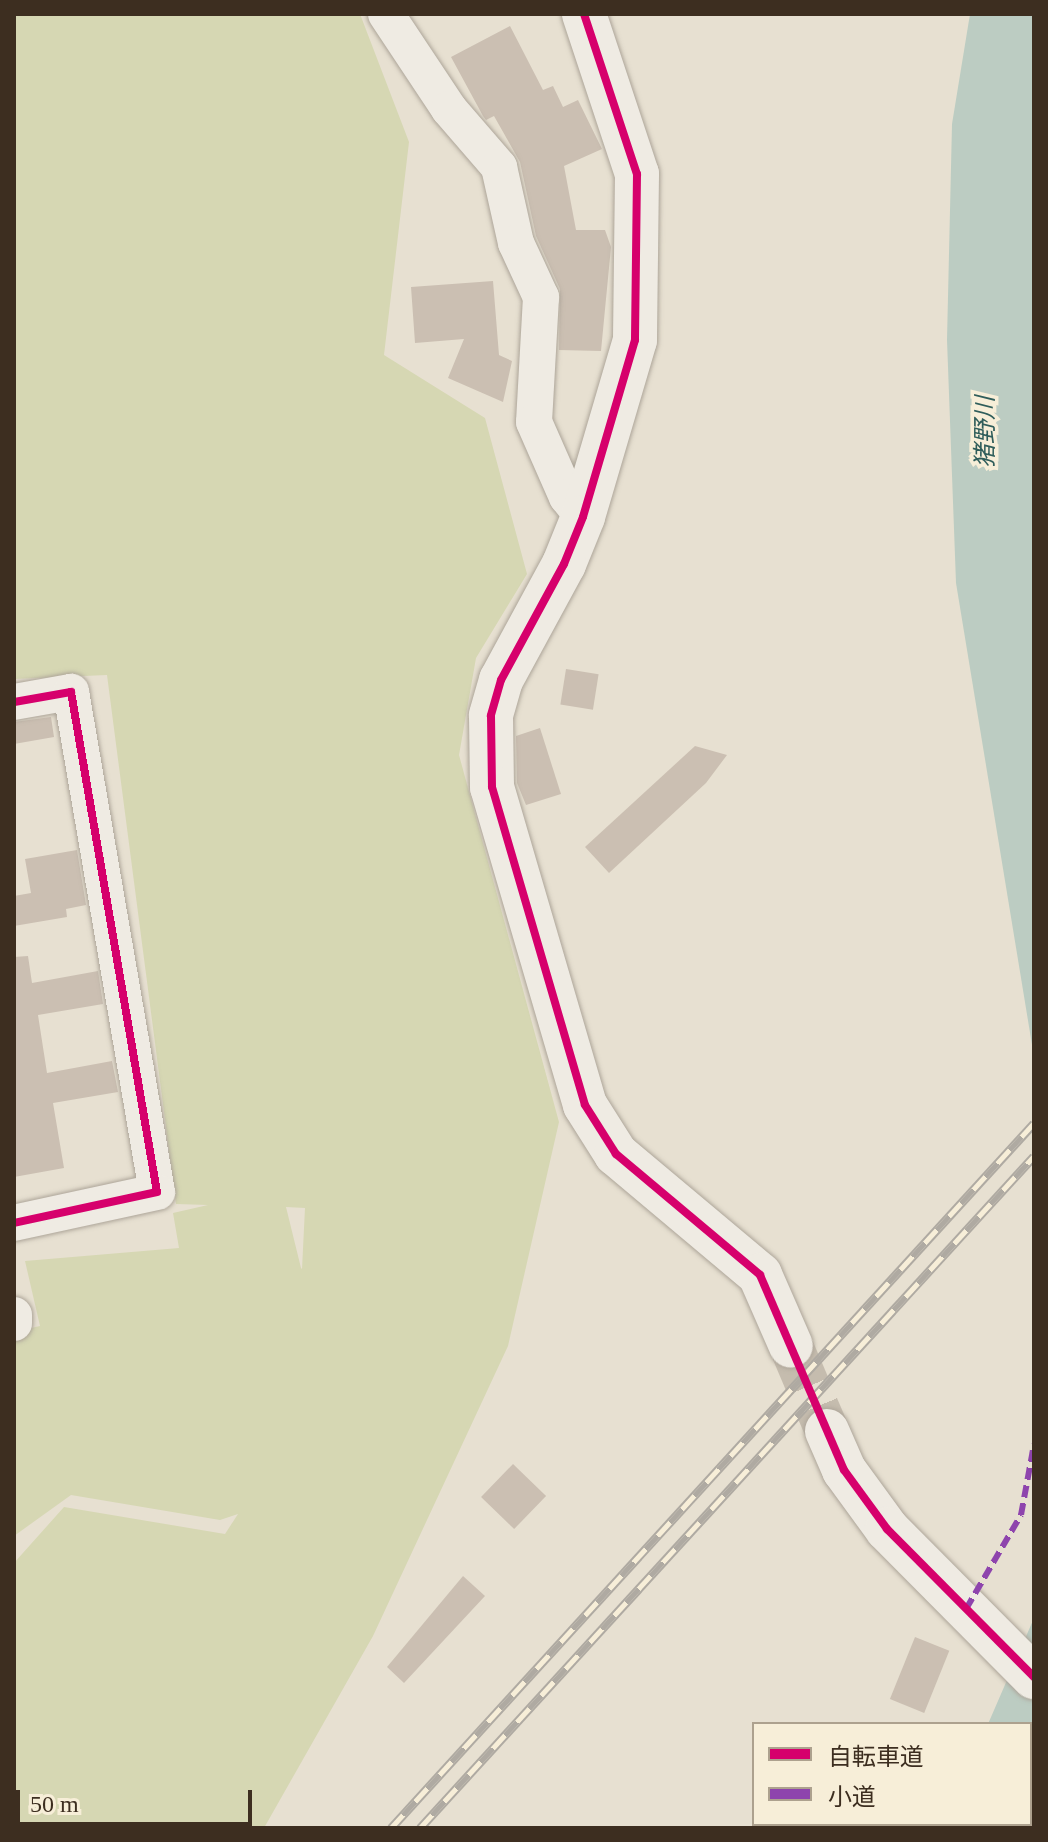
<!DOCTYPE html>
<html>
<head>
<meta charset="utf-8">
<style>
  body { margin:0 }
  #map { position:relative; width:1048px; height:1842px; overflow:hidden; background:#e7e0d1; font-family:"Times New Roman","Noto Sans JP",serif }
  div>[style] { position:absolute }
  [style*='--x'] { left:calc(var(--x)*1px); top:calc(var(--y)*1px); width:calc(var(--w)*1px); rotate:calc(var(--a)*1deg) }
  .green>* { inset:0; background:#d6d7b3 }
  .water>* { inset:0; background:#bcccc2 }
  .building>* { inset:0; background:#cbbfb2; transform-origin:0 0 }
  .tertiary-tunnel>* { height:44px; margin-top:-22px; transform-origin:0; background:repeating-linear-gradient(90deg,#c5bcae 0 44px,transparent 0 66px) }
  .roads { filter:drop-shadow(0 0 2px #ada599) drop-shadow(0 0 2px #ada599) }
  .minor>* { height:36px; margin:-18px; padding:0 18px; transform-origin:18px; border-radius:18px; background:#efebe3 }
  .tertiary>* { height:44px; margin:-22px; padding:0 22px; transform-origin:22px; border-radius:22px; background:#efebe3 }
  .rail>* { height:9px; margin-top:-4.5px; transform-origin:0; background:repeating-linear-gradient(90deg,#f7eed8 0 18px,#afaaa2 0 36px); box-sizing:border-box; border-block:2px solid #afaaa2 }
  .quiet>* { height:6px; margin-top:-3px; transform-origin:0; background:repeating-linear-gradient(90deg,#8e44ad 0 12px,transparent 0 18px) }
  .cycleway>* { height:8px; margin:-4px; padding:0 4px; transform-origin:4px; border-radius:4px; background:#d6006c }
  span { translate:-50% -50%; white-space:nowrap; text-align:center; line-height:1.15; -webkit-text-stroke:7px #f7eed8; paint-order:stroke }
  .water-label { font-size:24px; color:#2f5d5a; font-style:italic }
  .frame { position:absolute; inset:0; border:16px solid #3d2e20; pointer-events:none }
  .legend { position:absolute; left:752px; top:1722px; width:280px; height:104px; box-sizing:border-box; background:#f7eed8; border:2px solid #ada18e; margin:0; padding:10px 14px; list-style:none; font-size:24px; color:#3d2e20 }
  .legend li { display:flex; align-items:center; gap:16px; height:40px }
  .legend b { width:40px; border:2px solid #ada18e }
  .scale { position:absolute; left:16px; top:1790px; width:236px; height:36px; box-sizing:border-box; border:4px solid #3d2e20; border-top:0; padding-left:10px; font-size:24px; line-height:28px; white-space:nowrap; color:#3d2e20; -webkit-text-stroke:6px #f7eed8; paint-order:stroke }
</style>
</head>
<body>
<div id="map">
  <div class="green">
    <i style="clip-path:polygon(evenodd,14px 14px,360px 14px,409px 142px,384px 355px,485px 418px,527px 574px,476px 658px,459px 755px,559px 1122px,508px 1346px,373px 1636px,264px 1828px,14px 1828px,14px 1563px,64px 1507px,225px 1534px,238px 1514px,220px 1520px,71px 1495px,14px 1536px,14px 1332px,40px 1326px,25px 1261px,179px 1248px,173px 1213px,208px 1205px,176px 1204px,107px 675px,14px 679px,14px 14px,286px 1207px,305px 1208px,302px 1269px,301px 1268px,286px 1207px)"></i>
  </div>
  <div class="water">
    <i style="clip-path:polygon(970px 14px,1034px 14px,1034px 1057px,956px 583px,947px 340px,952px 124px)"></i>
    <i style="clip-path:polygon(1034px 1618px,1034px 1828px,908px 1828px,1030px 1824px,1030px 1724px,988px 1724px)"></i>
  </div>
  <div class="building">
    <i style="clip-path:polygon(510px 26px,543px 90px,553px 86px,563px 107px,578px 100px,602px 149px,564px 166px,576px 230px,605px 230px,611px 247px,601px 351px,559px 350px,560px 289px,536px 236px,520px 162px,494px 116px,486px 120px,483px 116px,451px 57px)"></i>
    <i style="clip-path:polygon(493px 281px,499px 355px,512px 361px,503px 402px,448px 378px,464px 339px,415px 343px,411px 287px)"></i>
    <i style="left:566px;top:669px;width:33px;height:36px;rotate:9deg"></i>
    <i style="clip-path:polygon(51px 717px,54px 737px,14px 744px,14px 722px)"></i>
    <i style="clip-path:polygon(540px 728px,561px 794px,526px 805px,517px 783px,516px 736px)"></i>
    <i style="clip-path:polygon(695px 746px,727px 755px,706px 783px,609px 873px,585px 847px)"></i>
    <i style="clip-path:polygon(77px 850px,86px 905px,66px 909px,67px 917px,14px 926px,14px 896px,31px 893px,25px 859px)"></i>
    <i style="clip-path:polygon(28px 956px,32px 983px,98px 971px,103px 1004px,38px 1015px,47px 1073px,112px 1061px,118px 1092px,53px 1103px,64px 1168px,14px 1177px,14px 957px)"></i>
    <i style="left:513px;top:1464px;width:46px;height:46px;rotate:44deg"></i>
    <i style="clip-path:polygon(463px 1576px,485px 1596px,404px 1683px,387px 1667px)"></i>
    <i style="left:915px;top:1637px;width:37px;height:67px;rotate:22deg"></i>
  </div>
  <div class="tertiary-tunnel">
    <i style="--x:791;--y:1346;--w:92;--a:67"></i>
  </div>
  <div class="roads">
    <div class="minor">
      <i style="--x:386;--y:14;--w:114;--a:56.4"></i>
      <i style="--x:449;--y:109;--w:77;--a:49.2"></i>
      <i style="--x:499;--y:167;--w:78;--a:77.4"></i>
      <i style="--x:516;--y:243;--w:60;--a:65.2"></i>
      <i style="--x:541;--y:297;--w:125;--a:93.2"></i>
      <i style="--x:534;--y:422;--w:82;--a:66.3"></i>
      <i style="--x:567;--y:497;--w:26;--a:51"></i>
      <i style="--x:14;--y:702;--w:58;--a:-10"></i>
      <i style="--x:71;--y:692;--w:507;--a:80.24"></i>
      <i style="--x:157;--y:1192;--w:146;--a:167.8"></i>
      <i style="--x:14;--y:1315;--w:8;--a:90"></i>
    </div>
    <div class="tertiary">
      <i style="--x:584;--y:14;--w:169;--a:71.7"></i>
      <i style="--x:637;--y:174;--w:166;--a:90.7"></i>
      <i style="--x:635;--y:340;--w:184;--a:106.4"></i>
      <i style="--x:583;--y:517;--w:51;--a:112"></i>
      <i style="--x:564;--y:564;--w:132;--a:118.5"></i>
      <i style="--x:501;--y:680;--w:37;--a:106"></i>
      <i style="--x:491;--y:716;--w:71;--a:89.2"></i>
      <i style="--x:492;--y:787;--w:331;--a:73.7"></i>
      <i style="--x:585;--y:1105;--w:58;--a:57.7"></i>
      <i style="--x:616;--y:1154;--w:188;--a:40"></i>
      <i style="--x:760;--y:1275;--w:77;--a:66.4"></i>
      <i style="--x:827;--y:1431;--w:43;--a:66.4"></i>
      <i style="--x:844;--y:1470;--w:73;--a:53.9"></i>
      <i style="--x:887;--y:1529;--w:209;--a:45.2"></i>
    </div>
  </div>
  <div class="rail">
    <i style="--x:391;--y:1828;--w:954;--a:-47.63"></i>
    <i style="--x:420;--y:1828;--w:910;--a:-47.58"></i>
  </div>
  <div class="quiet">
    <i style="--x:966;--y:1609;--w:109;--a:-59.7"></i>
    <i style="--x:1021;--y:1515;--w:72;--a:-79.6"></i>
  </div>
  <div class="cycleway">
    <i style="--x:584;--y:14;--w:169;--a:71.7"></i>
    <i style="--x:637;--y:174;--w:166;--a:90.7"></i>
    <i style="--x:635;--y:340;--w:184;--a:106.4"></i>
    <i style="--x:583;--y:517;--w:51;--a:112"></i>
    <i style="--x:564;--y:564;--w:132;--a:118.5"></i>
    <i style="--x:501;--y:680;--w:37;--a:106"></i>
    <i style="--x:491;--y:716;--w:71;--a:89.2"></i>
    <i style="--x:492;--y:787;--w:331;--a:73.7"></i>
    <i style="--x:585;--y:1105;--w:58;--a:57.7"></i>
    <i style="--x:616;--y:1154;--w:188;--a:40"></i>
    <i style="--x:760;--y:1275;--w:212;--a:66.7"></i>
    <i style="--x:844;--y:1470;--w:73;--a:53.9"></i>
    <i style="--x:887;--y:1529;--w:209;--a:45.2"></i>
    <i style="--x:14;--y:702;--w:58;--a:-10"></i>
    <i style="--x:71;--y:692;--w:507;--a:80.24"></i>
    <i style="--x:157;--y:1192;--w:146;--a:167.8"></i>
  </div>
  <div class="water-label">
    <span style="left:986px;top:432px;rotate:-90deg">猪野川</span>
  </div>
  <div class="frame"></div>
  <ul class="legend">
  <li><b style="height:10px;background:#d6006c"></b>自転車道</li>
  <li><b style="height:10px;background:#8e44ad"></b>小道</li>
  </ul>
  <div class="scale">50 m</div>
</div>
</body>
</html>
